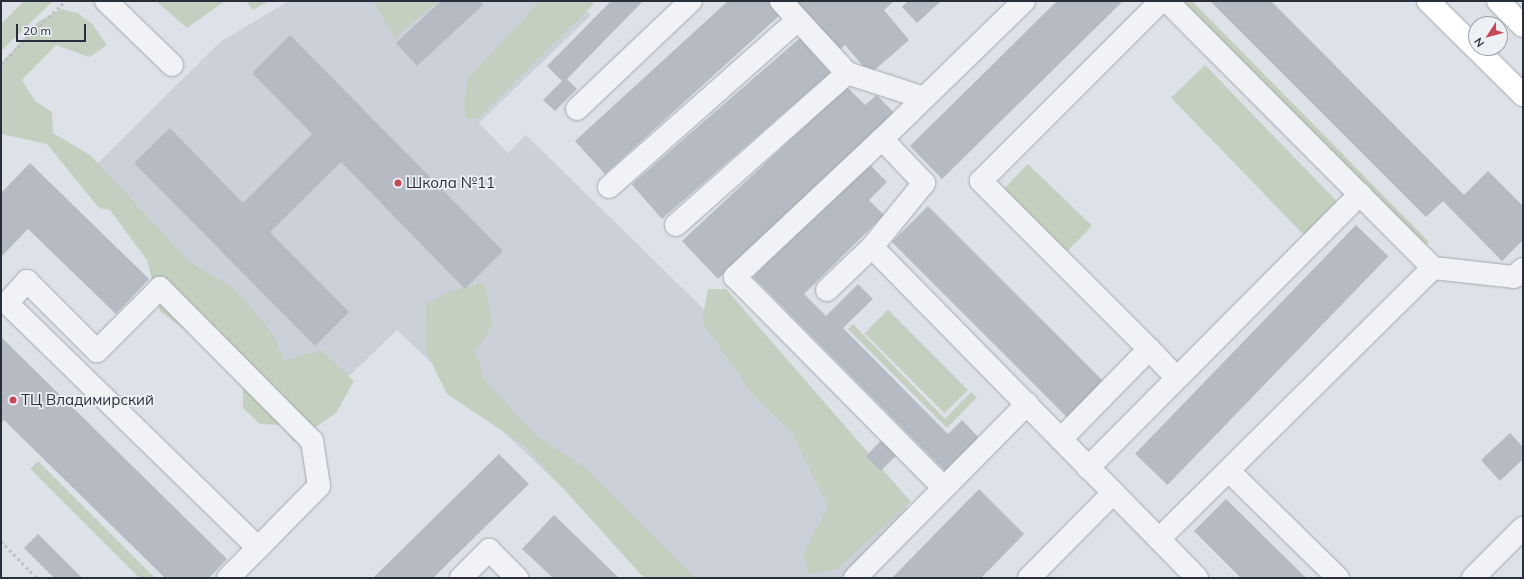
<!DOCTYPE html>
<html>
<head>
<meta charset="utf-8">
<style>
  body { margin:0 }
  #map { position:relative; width:1524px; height:579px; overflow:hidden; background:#dee1e7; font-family:Mulish,sans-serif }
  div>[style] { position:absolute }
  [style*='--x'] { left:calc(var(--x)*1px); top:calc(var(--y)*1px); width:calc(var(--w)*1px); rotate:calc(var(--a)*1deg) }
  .built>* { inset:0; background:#ccd0d8 }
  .green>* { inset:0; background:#c3d0bf; transform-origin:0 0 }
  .building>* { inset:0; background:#b5bac3; transform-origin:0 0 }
  .path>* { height:2.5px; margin-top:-1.25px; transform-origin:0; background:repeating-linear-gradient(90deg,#bcbfc5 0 3px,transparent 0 6px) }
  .roads { filter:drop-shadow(0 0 1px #a4a8b0) drop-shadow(0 0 1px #a4a8b0) }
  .minor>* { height:22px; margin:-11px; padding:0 11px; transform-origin:11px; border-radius:11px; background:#f0f2f5 }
  .major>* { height:22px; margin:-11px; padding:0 11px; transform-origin:11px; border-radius:11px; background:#fff }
  .dots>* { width:11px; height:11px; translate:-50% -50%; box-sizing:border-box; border:2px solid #edf0f4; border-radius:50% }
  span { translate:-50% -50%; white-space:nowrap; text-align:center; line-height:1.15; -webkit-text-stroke:3.5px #edf0f4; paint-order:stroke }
  .poi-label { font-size:15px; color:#282f3c }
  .left { translate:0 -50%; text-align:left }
  .frame { position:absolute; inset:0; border:2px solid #282f3c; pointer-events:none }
  .north { position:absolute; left:1468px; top:16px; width:40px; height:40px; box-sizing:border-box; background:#edf0f4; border:1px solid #9ea3aa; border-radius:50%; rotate:234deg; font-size:11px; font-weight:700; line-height:16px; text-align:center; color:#282f3c }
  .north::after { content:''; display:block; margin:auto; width:14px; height:18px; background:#c54957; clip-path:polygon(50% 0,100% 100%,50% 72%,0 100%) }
  .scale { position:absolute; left:16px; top:24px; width:70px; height:18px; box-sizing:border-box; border:2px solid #282f3c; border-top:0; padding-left:5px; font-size:12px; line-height:14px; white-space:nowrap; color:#282f3c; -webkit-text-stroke:3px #edf0f4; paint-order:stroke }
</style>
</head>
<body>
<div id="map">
  <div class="built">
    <i style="clip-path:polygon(289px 1px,578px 1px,591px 15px,479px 123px,508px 153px,526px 135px,909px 510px,842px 578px,657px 578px,397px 330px,323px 401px,92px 169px,220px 42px)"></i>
  </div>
  <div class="green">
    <i style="clip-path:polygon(24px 1px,53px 1px,1px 51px,1px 24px)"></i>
    <i style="clip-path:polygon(156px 1px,225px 1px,187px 28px)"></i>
    <i style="clip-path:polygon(246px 1px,269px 1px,253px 10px)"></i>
    <i style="clip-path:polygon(373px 1px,438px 1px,395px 38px)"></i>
    <i style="clip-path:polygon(540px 1px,591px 1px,594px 4px,478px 118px,466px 119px,464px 104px,468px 79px)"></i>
    <i style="clip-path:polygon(1180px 1px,1192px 1px,1429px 242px,1424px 246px)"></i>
    <i style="clip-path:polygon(61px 9px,78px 13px,92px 24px,107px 45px,89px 57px,56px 45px,22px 80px,35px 101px,52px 112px,53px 133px,90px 155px,191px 263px,235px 289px,273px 334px,284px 361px,321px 350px,354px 381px,336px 413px,294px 442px,281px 425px,260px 424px,243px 408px,243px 386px,221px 357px,160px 311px,147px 260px,110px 210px,99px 208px,47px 144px,1px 134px,1px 64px,38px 22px)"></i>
    <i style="left:1205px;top:65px;width:192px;height:47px;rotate:46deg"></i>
    <i style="left:1028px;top:164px;width:89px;height:40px;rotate:44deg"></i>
    <i style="clip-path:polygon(484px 283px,493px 325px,475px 351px,484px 379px,534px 434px,587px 469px,696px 578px,644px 578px,525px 446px,447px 394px,425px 349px,426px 304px,453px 290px)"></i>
    <i style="clip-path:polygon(708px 289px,726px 289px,911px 502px,837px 569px,808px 574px,803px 554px,828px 506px,792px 433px,755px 397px,702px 322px)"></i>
    <i style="left:888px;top:310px;width:113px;height:33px;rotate:45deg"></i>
    <i style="clip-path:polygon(853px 324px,945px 419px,971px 392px,977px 397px,947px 428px,848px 329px)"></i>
    <i style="left:38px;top:461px;width:166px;height:11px;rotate:45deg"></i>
  </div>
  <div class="building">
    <i style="clip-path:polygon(441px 1px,480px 1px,483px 5px,417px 66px,396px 43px)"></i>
    <i style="clip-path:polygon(611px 1px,643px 1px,567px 79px,577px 89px,555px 111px,543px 100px,562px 81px,547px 66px)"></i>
    <i style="clip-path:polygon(728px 1px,770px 1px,781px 14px,605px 174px,575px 141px)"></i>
    <i style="clip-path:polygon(794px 1px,894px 1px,884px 10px,909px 40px,870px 74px,845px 45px,838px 51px)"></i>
    <i style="clip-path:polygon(908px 1px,941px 1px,917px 23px,902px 7px)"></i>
    <i style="clip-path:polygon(1057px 1px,1123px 1px,942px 179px,910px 146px)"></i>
    <i style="clip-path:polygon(1210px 1px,1271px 1px,1464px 195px,1488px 171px,1523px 206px,1523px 240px,1502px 261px,1443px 201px,1426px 217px)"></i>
    <i style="clip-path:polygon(290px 35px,503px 251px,465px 289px,341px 162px,270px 232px,349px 312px,315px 346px,134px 163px,170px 128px,243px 203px,312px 134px,252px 73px)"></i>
    <i style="left:800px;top:38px;width:46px;height:223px;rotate:49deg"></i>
    <i style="clip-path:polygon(847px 87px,865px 105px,877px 95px,895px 114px,718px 279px,682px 241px)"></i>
    <i style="clip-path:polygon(30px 163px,149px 279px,116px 314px,28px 229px,1px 257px,1px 193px)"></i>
    <i style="clip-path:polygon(868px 163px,887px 182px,869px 200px,884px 215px,804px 294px,826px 316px,858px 284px,873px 299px,843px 328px,948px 434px,962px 420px,979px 438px,945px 471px,753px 277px)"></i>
    <i style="left:928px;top:206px;width:248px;height:51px;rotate:45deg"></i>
    <i style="left:1356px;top:225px;width:45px;height:318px;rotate:44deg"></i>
    <i style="clip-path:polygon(1px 337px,227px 559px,209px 578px,165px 578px,4px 420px,1px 424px)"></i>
    <i style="clip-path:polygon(1510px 433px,1523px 447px,1523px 459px,1500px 481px,1481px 460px)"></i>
    <i style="left:882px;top:440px;width:21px;height:23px;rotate:45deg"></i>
    <i style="clip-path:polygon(499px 454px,529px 484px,433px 578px,373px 578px)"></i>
    <i style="clip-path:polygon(979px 489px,1024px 534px,981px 578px,892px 578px)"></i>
    <i style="clip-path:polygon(1226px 499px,1306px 578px,1241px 578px,1194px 531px)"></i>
    <i style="clip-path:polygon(554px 515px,619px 578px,553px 578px,522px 549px)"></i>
    <i style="clip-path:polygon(38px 534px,82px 578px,54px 578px,24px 548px)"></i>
  </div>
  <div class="path">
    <i style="--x:1;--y:64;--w:90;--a:-44.5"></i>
    <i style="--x:1;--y:541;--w:52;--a:45.8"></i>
  </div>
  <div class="roads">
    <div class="minor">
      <i style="--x:106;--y:1;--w:92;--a:44.1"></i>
      <i style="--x:781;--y:1;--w:98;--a:47.5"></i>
      <i style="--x:847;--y:73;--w:81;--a:18"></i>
      <i style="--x:1024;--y:1;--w:198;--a:135.8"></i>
      <i style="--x:882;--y:139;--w:61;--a:46.3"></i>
      <i style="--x:924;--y:183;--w:82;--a:129.1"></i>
      <i style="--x:872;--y:247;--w:409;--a:45.5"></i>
      <i style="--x:1167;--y:1;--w:377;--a:45.1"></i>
      <i style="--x:577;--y:109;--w:157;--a:-43.5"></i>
      <i style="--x:882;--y:139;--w:202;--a:136.8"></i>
      <i style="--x:735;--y:277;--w:297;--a:45.3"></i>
      <i style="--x:609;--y:187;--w:252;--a:-41.5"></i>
      <i style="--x:676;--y:225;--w:229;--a:-41.6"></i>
      <i style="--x:827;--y:290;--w:62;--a:-43.7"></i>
      <i style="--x:1149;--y:349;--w:40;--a:46"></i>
      <i style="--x:1061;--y:439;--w:126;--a:-45.6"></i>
      <i style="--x:1149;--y:349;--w:238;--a:-135"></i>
      <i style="--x:981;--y:181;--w:255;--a:-45"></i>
      <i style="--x:1088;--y:468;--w:386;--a:-45.2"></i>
      <i style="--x:1229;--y:471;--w:153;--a:44.5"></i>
      <i style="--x:228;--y:578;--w:42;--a:-45"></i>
      <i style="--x:258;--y:548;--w:87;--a:-45.5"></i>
      <i style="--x:319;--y:486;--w:46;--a:-98.8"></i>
      <i style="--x:312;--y:441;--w:216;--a:-134.8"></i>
      <i style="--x:160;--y:288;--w:89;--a:135"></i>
      <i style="--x:97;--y:351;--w:99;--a:-135"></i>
      <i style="--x:27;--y:281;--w:30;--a:132"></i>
      <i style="--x:7;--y:303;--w:351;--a:44.3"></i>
      <i style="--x:461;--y:578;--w:40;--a:-45"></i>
      <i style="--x:489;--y:550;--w:40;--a:45"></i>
      <i style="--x:855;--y:578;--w:245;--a:-45.3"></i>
      <i style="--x:1029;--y:578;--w:120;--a:-45.3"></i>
      <i style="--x:1197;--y:578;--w:54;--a:-134.3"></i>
      <i style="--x:1159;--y:539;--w:385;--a:-44.7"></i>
      <i style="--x:1433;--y:268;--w:81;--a:6.3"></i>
      <i style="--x:1514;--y:277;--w:12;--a:-42"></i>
      <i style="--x:1473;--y:578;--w:71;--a:-45"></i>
    </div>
    <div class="major">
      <i style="--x:1428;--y:1;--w:134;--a:44.7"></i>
      <i style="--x:1498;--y:1;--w:35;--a:45"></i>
    </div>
  </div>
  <div class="dots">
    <i style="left:398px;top:183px;background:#c54957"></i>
    <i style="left:13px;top:400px;background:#c54957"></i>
  </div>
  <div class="poi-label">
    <span class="left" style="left:406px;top:183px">Школа №11</span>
    <span class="left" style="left:21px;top:400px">ТЦ Владимирский</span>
  </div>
  <div class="frame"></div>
  <div class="north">N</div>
  <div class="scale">20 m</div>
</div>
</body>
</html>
